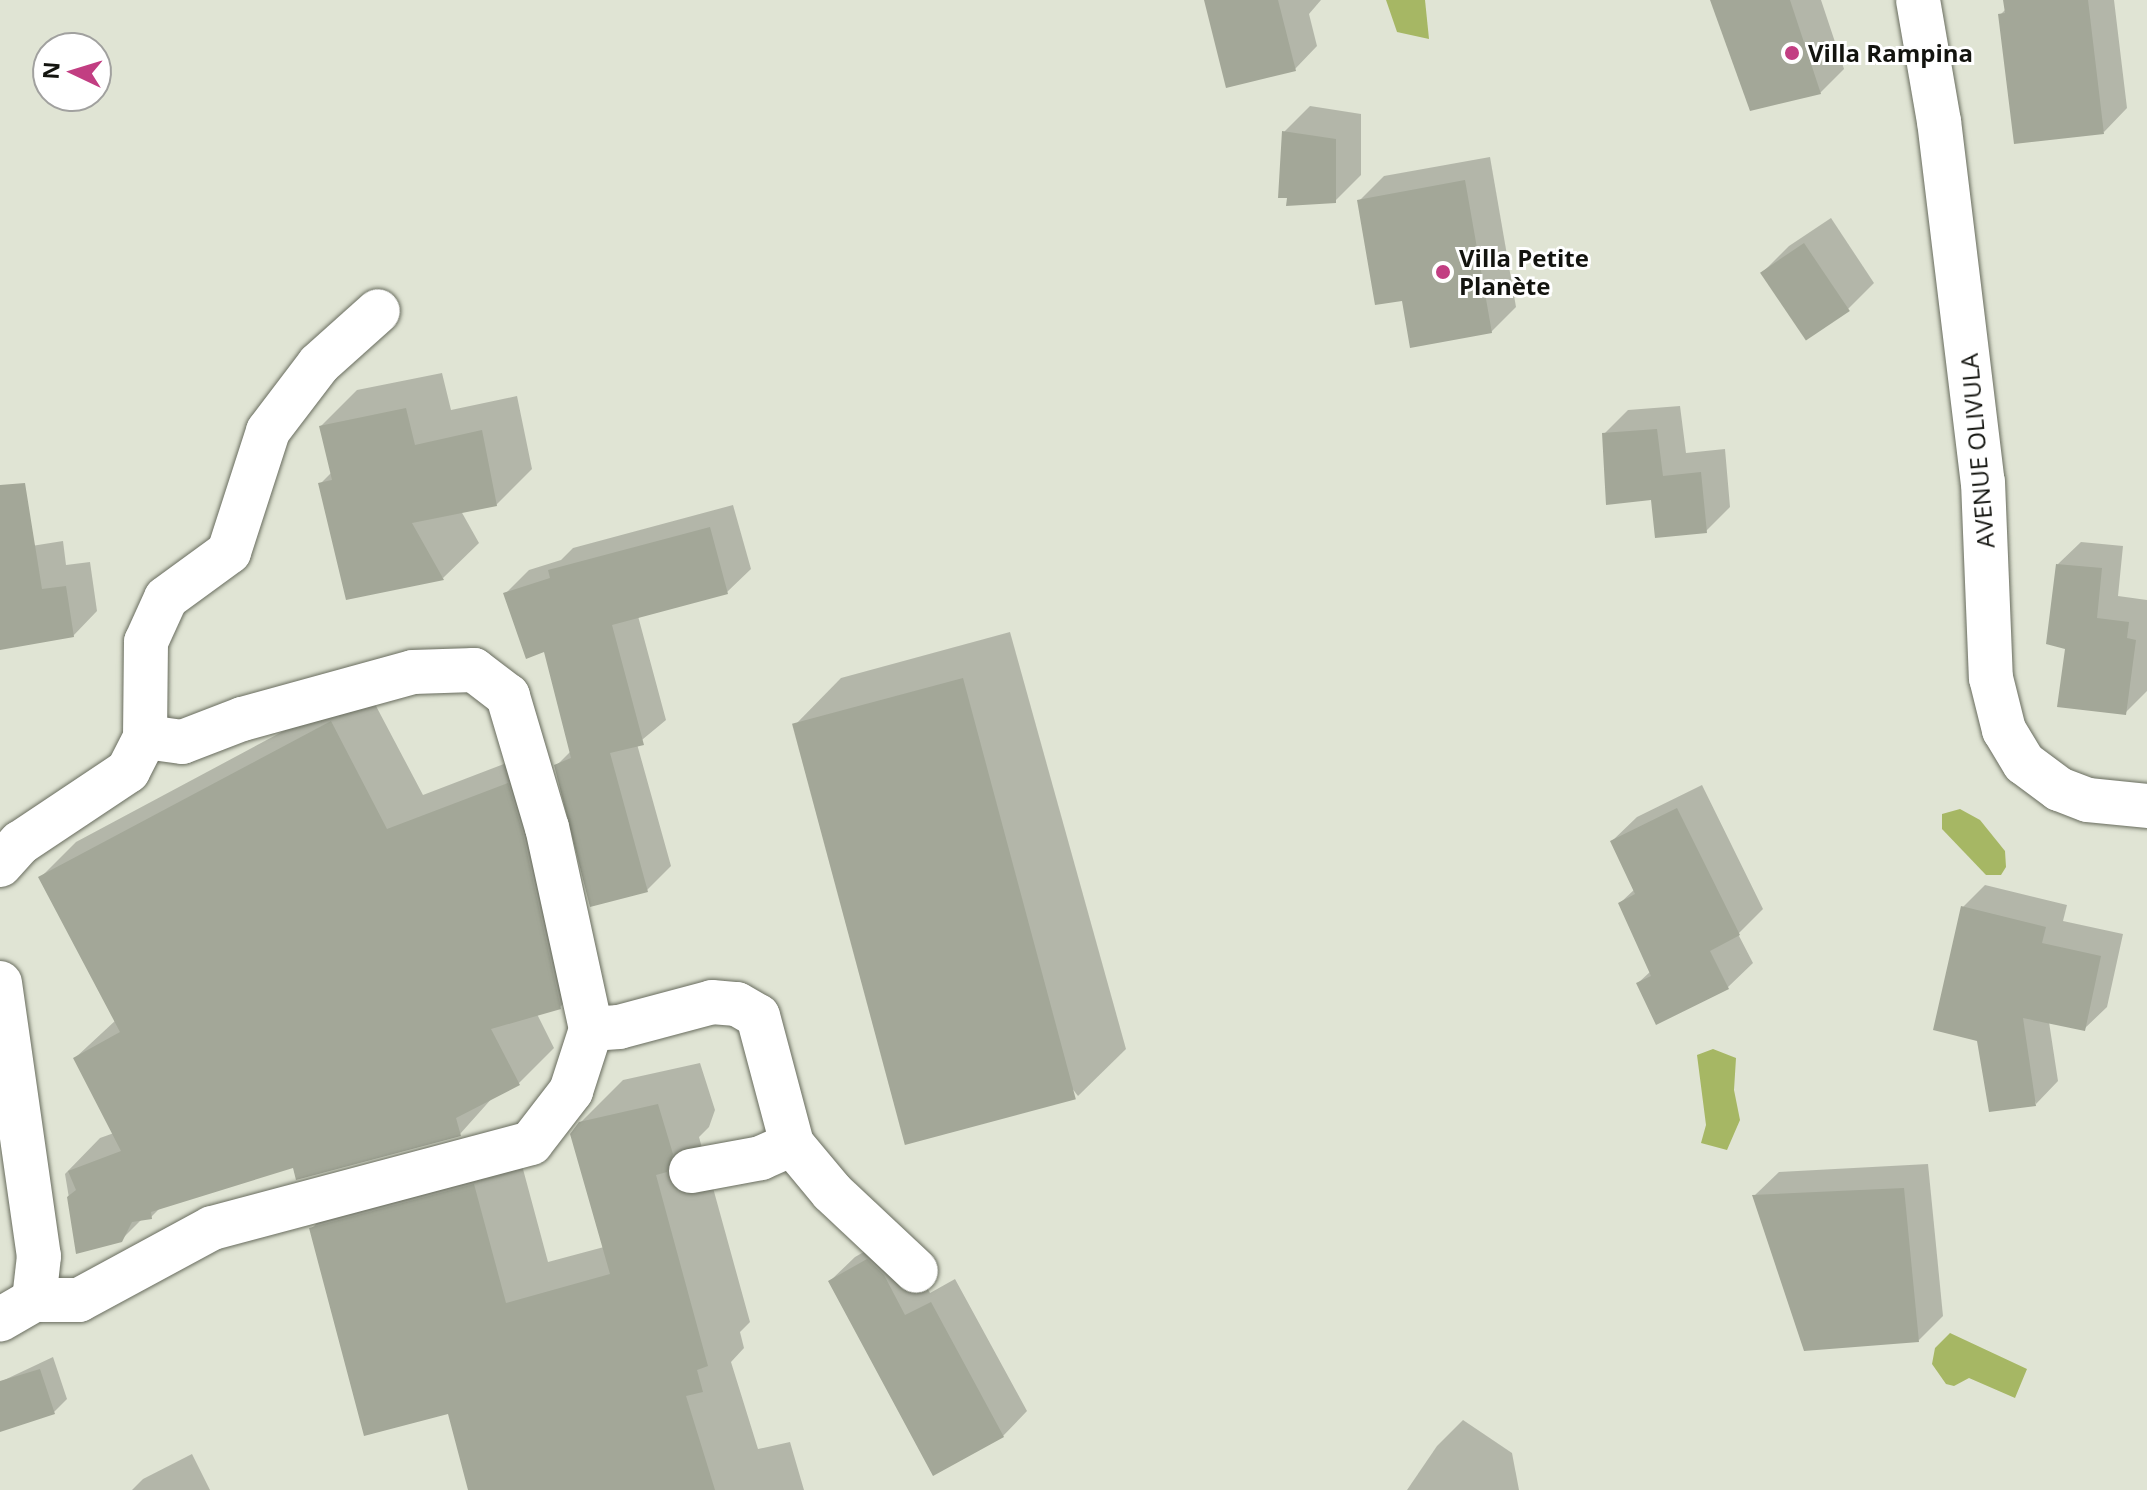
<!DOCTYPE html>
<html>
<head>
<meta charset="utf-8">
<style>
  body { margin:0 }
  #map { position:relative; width:2147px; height:1490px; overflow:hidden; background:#e0e4d4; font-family:"Open Sans",sans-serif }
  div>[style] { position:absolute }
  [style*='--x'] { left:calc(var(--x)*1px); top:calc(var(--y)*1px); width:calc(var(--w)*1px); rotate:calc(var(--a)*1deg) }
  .water>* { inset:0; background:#a6b764 }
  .shadow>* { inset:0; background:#0003 }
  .building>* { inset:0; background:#a3a798; transform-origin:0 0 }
  .roads { filter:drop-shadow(0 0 2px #686c5e) drop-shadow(0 0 2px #686c5e) }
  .minor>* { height:44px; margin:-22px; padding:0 22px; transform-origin:22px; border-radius:22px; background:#fff }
  .dots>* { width:22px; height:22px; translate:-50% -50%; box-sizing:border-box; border:4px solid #fff; border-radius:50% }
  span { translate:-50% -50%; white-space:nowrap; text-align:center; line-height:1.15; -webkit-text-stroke:6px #fff; paint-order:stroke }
  .poi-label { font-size:24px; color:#13140f; font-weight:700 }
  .left { translate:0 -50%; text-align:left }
  .street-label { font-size:24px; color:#13140f }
  .north { position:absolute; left:32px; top:32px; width:80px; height:80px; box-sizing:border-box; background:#fff; border:2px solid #a1a19f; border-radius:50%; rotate:274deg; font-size:22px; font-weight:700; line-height:32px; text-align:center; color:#13140f }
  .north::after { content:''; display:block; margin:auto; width:28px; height:36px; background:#c23e82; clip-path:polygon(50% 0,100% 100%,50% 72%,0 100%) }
</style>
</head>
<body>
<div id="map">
  <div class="water">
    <i style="clip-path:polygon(1386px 0,1425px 0,1429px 39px,1397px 32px)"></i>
    <i style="clip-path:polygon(1960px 809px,1980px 820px,2005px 851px,2006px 867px,2001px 875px,1986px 875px,1942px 829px,1942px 814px)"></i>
    <i style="clip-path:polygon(1713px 1049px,1736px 1058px,1734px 1090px,1740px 1120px,1727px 1150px,1701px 1143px,1706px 1125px,1697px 1055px)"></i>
    <i style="clip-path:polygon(1950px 1333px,2027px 1369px,2015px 1398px,1969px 1378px,1954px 1386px,1946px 1384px,1932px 1364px,1935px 1348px)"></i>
  </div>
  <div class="shadow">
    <i style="clip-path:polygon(1207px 0,1321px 0,1309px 14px,1317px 46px,1295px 69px)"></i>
    <i style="clip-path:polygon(1712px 0,1821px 0,1844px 69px,1820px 93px)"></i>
    <i style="clip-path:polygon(2007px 0,2114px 0,2127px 108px,2104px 132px,2000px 15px,2006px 9px)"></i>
    <i style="clip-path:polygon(1310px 106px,1361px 114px,1361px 175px,1335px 201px,1284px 132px)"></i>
    <i style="clip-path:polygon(1490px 157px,1516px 307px,1491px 332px,1403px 299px,1359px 201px,1384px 176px)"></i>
    <i style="clip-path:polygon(1831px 218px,1874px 283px,1848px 309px,1763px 272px,1789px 246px)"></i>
    <i style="clip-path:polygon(442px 373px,451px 410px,517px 396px,532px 469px,496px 505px,461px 511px,479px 543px,443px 578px,320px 484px,332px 472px,321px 426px,357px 390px)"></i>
    <i style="clip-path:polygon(1680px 406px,1686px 453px,1725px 449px,1730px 507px,1706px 531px,1653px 498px,1604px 434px,1628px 410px)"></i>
    <i style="clip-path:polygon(733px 505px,751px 569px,727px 592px,638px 616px,666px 720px,637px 744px,671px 866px,647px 890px,591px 904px,557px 765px,571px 751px,546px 650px,505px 594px,529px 570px,561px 560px,573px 548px)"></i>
    <i style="clip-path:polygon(63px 541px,66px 565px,90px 562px,97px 611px,73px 636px,0 648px,0 551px)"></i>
    <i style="clip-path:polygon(2081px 542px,2123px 546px,2118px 596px,2147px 600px,2147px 691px,2125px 713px,2067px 647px,2058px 564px)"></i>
    <i style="clip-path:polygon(1010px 632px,1126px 1049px,1078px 1096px,794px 726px,841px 678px)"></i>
    <i style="clip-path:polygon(366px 687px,423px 795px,543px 749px,595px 972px,560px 1007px,537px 1014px,554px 1048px,519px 1083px,494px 1096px,460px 1134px,294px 1166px,162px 1206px,151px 1217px,142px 1219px,121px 1240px,78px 1252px,65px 1174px,100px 1138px,114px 1133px,75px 1058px,116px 1020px,41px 877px,76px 842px)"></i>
    <i style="clip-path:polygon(1702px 785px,1763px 909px,1738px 934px,1753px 963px,1728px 987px,1638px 983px,1651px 971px,1620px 903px,1635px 889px,1612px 841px,1637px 817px)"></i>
    <i style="clip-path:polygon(1985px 885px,2067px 905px,2063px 921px,2123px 934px,2107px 1007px,2084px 1029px,2049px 1022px,2058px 1081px,2036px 1104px,1963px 907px)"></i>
    <i style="clip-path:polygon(700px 1063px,715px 1110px,709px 1127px,699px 1137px,750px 1322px,740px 1332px,744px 1348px,731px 1362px,758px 1449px,790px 1442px,804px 1490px,470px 1490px,449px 1412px,311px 1229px,354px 1186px,516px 1143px,548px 1262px,604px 1247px,580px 1123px,623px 1080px)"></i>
    <i style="clip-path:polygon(1928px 1164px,1943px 1316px,1919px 1340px,1754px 1196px,1779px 1172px)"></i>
    <i style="clip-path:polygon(892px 1236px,908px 1251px,930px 1293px,955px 1279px,1027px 1411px,1003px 1436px,830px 1281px,855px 1257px)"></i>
    <i style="clip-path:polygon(53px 1357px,67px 1399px,54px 1412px,0 1430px,0 1382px)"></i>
    <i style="clip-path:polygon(1463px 1420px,1512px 1453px,1519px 1490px,1407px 1490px,1437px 1446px)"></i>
    <i style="clip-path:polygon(192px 1454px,210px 1490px,132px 1490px,143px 1479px)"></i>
  </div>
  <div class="building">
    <i style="clip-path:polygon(1204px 0,1278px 0,1296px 71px,1226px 88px)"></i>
    <i style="clip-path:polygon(1710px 0,1790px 0,1821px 94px,1750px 111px)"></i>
    <i style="clip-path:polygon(2003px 0,2088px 0,2104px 134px,2014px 144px,1998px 14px,2005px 13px)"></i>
    <i style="clip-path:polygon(1282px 131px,1336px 139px,1336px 203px,1286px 206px,1287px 198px,1278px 198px)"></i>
    <i style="clip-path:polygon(1465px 180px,1492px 333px,1410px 348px,1402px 301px,1375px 305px,1357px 200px)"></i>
    <i style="left:1804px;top:243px;width:82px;height:53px;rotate:56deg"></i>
    <i style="clip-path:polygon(406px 408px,415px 445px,482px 430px,497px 506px,412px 523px,444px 580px,346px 600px,318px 483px,332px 480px,319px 426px)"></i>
    <i style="clip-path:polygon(1657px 429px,1663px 476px,1701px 472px,1707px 533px,1655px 538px,1651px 500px,1606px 505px,1602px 433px)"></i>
    <i style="clip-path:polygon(25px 483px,42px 589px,66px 586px,74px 637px,0 650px,0 485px)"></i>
    <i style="clip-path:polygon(710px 527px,728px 594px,612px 625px,644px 745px,610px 753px,648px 892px,590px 907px,554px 765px,571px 758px,544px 652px,526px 659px,503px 593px,550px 578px,548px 570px)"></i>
    <i style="clip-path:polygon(2056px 564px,2102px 568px,2097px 618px,2129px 622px,2127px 638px,2136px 640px,2126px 715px,2057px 707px,2065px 649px,2046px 644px)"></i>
    <i style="left:963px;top:678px;width:436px;height:177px;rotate:75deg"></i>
    <i style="clip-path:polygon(331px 721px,387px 829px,508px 783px,523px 834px,561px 1009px,491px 1029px,520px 1085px,456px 1118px,461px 1136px,296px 1180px,293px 1168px,151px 1212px,152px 1219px,132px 1222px,122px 1242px,76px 1254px,67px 1197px,76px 1190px,68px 1171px,121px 1151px,73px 1058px,120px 1032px,38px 877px)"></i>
    <i style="clip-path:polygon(1677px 808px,1740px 935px,1710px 951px,1729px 989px,1656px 1025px,1636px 983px,1651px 976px,1618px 903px,1635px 894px,1610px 841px)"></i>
    <i style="clip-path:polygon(1961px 906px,2046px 927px,2042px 943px,2101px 956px,2085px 1031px,2023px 1018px,2036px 1106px,1989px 1112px,1977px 1041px,1933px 1030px)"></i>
    <i style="clip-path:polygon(658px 1104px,673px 1154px,667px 1172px,656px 1175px,708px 1366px,697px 1370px,703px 1392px,686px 1396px,715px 1490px,468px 1490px,448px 1414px,364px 1436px,309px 1228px,474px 1184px,506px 1303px,610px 1274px,570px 1134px,579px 1122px)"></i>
    <i style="clip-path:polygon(1904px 1188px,1919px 1342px,1804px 1351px,1752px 1195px)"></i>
    <i style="clip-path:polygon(867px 1259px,884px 1275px,905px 1315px,931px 1302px,1004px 1437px,933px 1476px,828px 1281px)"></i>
    <i style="clip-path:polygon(40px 1369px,55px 1414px,0 1432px,0 1381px)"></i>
  </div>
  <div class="roads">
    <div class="minor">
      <i style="--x:1918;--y:0;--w:123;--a:80.2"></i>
      <i style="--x:1939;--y:121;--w:364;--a:83.1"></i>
      <i style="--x:1983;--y:482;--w:196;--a:87.7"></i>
      <i style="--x:1991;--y:678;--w:54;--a:76"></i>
      <i style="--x:2004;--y:730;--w:39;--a:59"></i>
      <i style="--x:2024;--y:763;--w:44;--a:36.6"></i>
      <i style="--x:2059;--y:789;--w:31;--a:21"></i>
      <i style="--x:2088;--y:800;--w:59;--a:5.8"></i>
      <i style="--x:0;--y:865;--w:30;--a:-48"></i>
      <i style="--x:20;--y:843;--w:130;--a:-33.7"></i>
      <i style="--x:128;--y:771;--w:38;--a:-63"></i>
      <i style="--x:145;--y:737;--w:95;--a:-89.4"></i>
      <i style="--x:146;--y:642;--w:48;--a:-65.6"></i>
      <i style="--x:166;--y:598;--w:78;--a:-36.1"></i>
      <i style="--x:229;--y:552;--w:127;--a:-72.1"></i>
      <i style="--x:268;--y:431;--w:84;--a:-52.7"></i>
      <i style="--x:319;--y:364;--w:79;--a:-41.9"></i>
      <i style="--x:0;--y:983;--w:276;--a:81.9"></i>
      <i style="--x:39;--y:1256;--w:44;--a:96.5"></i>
      <i style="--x:34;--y:1300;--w:39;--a:150"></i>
      <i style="--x:591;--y:1029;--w:28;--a:-4"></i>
      <i style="--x:619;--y:1027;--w:96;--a:-15"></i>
      <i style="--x:712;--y:1002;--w:25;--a:5"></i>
      <i style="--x:737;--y:1004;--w:24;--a:30"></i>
      <i style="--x:758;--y:1016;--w:132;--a:75.1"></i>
      <i style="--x:792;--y:1144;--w:62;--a:50.2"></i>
      <i style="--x:832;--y:1192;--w:115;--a:43.2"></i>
      <i style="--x:691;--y:1171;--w:71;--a:-10.5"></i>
      <i style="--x:761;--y:1158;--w:34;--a:-24"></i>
      <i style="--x:34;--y:1300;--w:45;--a:0"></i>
      <i style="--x:79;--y:1300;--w:151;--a:-28.4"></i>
      <i style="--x:212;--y:1228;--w:330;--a:-14.9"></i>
      <i style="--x:531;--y:1143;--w:66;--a:-52.4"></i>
      <i style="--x:571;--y:1091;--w:65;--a:-72.1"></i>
      <i style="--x:591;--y:1029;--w:206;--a:-102.3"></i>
      <i style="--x:547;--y:828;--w:138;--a:-106.5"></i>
      <i style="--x:508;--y:696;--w:43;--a:-142.6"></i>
      <i style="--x:474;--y:670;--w:61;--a:178.1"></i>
      <i style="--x:413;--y:672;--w:177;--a:164.6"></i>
      <i style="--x:242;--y:719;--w:64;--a:159"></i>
      <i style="--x:182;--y:742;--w:37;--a:-172"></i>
    </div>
  </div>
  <div class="dots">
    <i style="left:1792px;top:53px;background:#c23e82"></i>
    <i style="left:1443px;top:272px;background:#c23e82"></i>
  </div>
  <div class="poi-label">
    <span class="left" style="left:1808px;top:53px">Villa Rampina</span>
    <span class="left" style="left:1459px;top:272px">Villa Petite<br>Planète</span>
  </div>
  <div class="street-label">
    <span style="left:1977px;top:451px;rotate:-95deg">AVENUE OLIVULA</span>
  </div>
  <div class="north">N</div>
</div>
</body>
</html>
